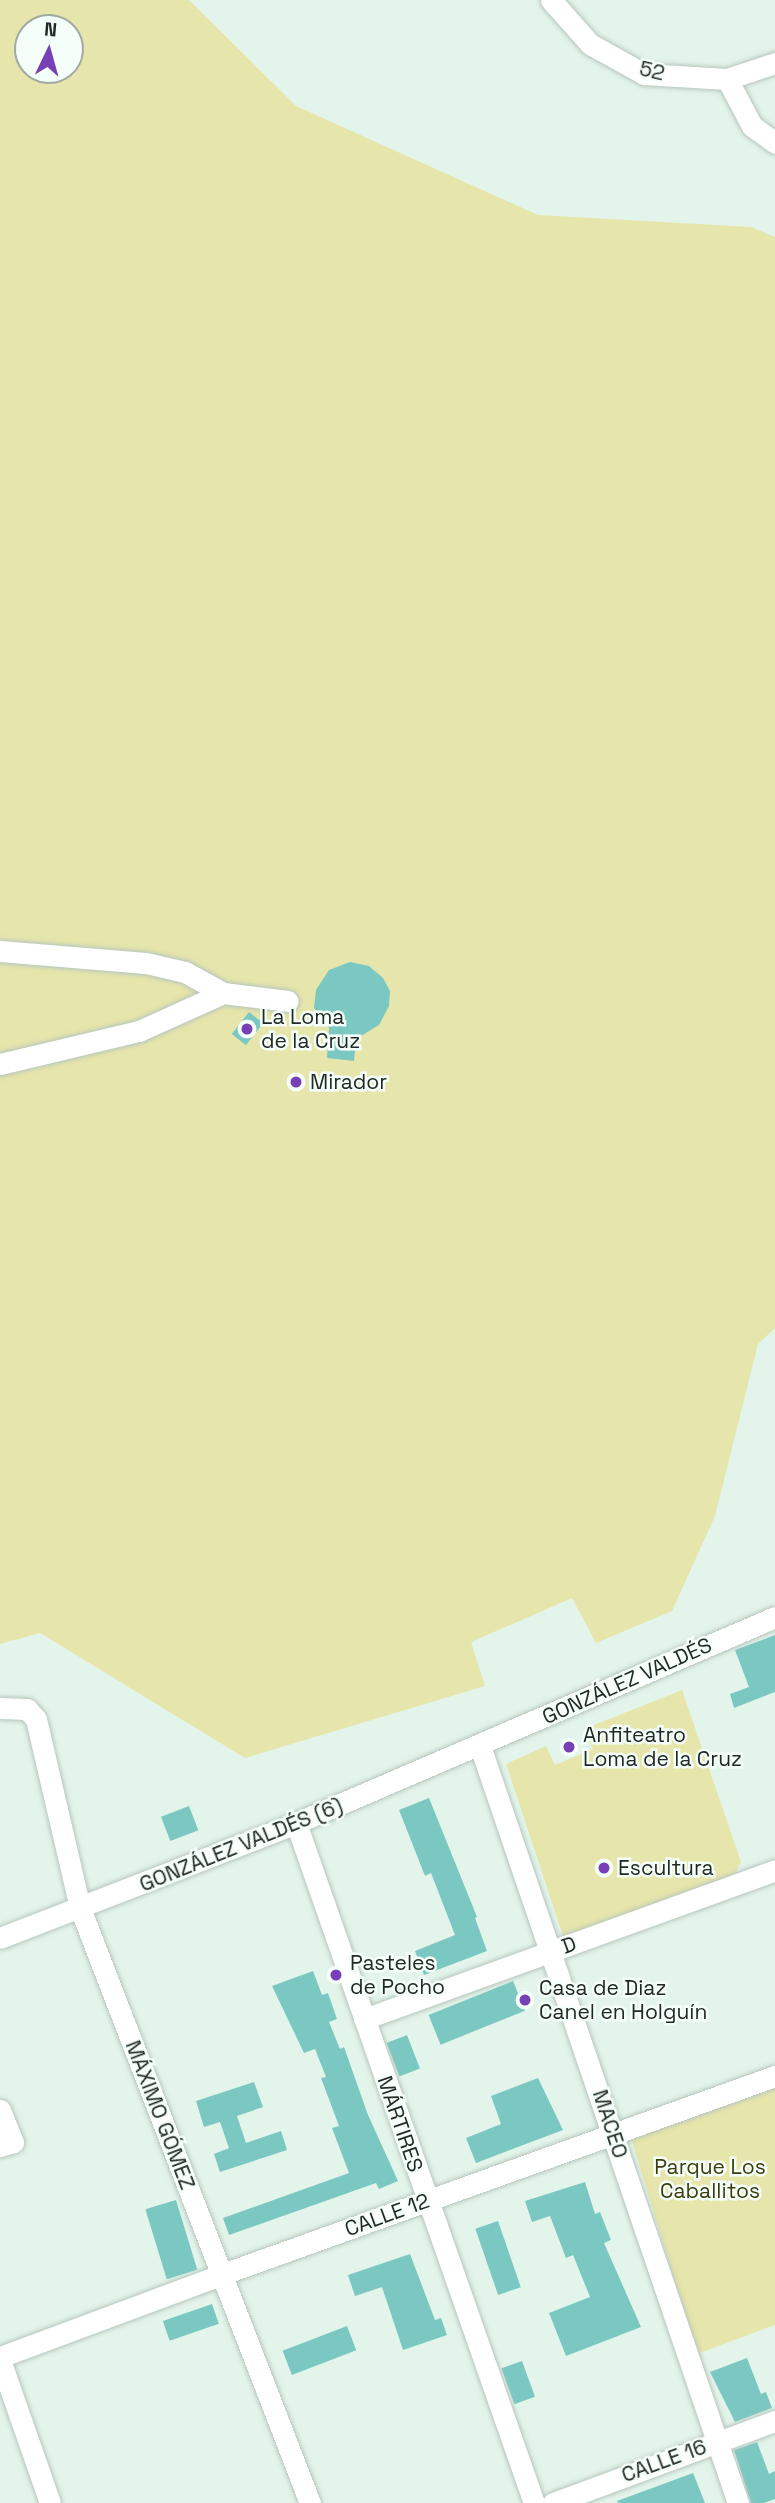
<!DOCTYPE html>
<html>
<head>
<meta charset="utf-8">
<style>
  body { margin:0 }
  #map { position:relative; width:775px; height:2503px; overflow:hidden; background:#e3f4ea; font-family:"Space Grotesk",sans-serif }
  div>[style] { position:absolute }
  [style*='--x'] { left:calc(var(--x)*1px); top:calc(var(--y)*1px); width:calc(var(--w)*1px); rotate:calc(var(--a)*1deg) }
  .green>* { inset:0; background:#e6e5ab }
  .building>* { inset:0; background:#7bc8c2; transform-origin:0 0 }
  .roads { filter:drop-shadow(0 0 2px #b6c6be) drop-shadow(0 0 2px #b6c6be) }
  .minor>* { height:21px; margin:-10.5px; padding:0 10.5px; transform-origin:10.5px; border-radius:10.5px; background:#fff }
  .dots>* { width:19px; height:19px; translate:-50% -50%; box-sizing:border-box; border:4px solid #f5fff9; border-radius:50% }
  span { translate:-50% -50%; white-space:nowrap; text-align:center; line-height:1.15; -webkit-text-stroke:5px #f5fff9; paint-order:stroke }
  .street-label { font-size:21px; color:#222825 }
  .poi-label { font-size:21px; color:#222825 }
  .left { translate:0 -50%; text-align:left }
  .park-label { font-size:21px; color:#3d3b0d }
  .north { position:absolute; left:14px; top:14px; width:70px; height:70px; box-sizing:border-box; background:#f5fff9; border:2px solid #a1a9a4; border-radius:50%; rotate:5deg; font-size:19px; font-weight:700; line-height:28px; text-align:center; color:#222825 }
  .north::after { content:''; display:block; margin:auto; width:24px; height:32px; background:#7740b7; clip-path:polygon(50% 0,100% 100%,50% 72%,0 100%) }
</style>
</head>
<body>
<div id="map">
  <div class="green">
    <i style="clip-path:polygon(evenodd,0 0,189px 0,296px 106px,538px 215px,751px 227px,775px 237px,775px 1328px,758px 1344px,715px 1516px,672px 1611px,596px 1643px,572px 1598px,471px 1642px,485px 1686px,245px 1758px,40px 1633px,0 1644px,0 0,28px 28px,70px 28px,70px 70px,28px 70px,28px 28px)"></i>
    <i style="clip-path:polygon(682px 1690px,741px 1862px,732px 1881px,563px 1936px,506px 1764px,546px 1746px,555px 1765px,593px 1749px,584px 1729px)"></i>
    <i style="clip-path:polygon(775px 2086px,775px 2325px,697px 2354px,631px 2138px)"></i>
  </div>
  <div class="building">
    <i style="clip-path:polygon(350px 962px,369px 966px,383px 978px,390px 991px,389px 1006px,379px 1025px,356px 1039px,354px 1061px,327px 1058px,329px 1028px,314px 1008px,316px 990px,329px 970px)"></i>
    <i style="left:249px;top:1012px;width:18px;height:28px;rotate:38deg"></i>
    <i style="clip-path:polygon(775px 1635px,775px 1692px,734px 1708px,730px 1694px,749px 1687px,735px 1650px)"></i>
    <i style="clip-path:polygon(429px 1798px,477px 1917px,475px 1918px,487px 1951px,424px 1975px,415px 1951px,455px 1935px,431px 1873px,425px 1876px,399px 1810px)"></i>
    <i style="left:189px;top:1806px;width:26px;height:30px;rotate:69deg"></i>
    <i style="clip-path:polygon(313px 1971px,322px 1995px,328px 1993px,337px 2019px,329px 2022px,340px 2049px,344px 2047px,368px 2115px,398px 2181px,379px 2189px,376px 2183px,229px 2235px,223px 2218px,349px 2173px,332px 2128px,339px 2126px,321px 2078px,326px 2077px,315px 2049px,304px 2053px,272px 1986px)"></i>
    <i style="left:513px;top:1981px;width:32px;height:91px;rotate:68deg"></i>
    <i style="left:407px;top:2035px;width:36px;height:22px;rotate:69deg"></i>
    <i style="clip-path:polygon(538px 2078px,563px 2130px,476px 2163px,466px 2138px,501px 2124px,491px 2096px)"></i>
    <i style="clip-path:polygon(254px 2082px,263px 2107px,237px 2116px,246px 2143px,281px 2131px,287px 2150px,220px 2172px,214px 2154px,229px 2148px,220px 2122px,204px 2127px,196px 2101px)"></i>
    <i style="clip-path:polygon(585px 2182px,595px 2214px,600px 2212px,611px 2240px,604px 2243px,641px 2327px,566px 2356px,549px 2313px,590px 2297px,573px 2255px,566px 2258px,550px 2216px,532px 2222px,525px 2201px)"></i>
    <i style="left:176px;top:2200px;width:73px;height:32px;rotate:73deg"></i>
    <i style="left:498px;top:2221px;width:70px;height:24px;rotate:71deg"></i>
    <i style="clip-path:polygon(410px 2254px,435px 2320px,441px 2318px,447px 2335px,403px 2350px,382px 2287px,355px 2296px,348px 2275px)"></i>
    <i style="left:212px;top:2304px;width:21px;height:52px;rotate:71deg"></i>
    <i style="left:347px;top:2326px;width:26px;height:69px;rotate:69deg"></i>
    <i style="clip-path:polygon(747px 2358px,761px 2394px,766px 2392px,772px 2408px,735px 2422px,710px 2372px)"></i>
    <i style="left:522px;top:2361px;width:38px;height:22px;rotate:70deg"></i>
    <i style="clip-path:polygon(757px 2442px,769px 2474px,775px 2471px,775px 2499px,764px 2503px,751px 2503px,734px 2450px)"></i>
    <i style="clip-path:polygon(693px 2473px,705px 2503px,618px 2503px,617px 2501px)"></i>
  </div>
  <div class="roads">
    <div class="minor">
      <i style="--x:551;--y:0;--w:59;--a:48.4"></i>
      <i style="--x:590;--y:44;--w:62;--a:29.1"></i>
      <i style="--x:644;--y:74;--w:83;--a:3.4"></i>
      <i style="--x:727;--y:79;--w:51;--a:-18.4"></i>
      <i style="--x:727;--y:79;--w:53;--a:62"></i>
      <i style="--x:752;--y:126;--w:29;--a:36"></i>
      <i style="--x:0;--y:951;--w:146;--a:4.7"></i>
      <i style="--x:146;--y:963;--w:40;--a:13"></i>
      <i style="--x:185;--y:972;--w:43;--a:28.9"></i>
      <i style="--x:223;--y:993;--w:65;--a:7"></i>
      <i style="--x:0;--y:1064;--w:143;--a:-13.4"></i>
      <i style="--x:139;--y:1031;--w:92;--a:-24.3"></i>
      <i style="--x:0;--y:1708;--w:27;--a:2"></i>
      <i style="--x:27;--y:1709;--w:13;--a:48"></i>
      <i style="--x:36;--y:1719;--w:194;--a:76.9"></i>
      <i style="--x:80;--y:1908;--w:638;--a:68.87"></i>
      <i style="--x:480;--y:1746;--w:800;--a:71.18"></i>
      <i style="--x:296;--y:1823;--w:720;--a:70.71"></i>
      <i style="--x:0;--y:1938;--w:318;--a:-21.2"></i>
      <i style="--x:296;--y:1823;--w:521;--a:-23.27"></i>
      <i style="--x:364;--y:2019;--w:437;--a:-19.9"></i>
      <i style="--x:0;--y:2110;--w:35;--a:68"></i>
      <i style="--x:13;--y:2142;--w:14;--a:163"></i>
      <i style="--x:0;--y:2357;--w:235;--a:-20.4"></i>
      <i style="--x:220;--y:2275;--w:590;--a:-19.73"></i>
      <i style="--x:0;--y:2360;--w:151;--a:70.7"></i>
      <i style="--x:553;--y:2503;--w:237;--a:-20.3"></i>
    </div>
  </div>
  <div class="dots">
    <i style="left:247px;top:1029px;background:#7740b7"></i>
    <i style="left:296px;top:1082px;background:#7740b7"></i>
    <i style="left:569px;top:1747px;background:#7740b7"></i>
    <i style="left:604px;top:1868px;background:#7740b7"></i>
    <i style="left:336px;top:1975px;background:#7740b7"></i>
    <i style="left:525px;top:2000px;background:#7740b7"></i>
  </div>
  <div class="street-label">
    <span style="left:652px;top:71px;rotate:13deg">52</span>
    <span style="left:627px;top:1681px;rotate:-24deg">GONZÁLEZ VALDÉS</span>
    <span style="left:241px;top:1845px;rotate:-22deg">GONZÁLEZ VALDÉS (6)</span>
    <span style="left:569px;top:1945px;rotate:-20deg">D</span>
    <span style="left:160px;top:2115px;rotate:69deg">MÁXIMO GÓMEZ</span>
    <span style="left:400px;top:2124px;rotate:71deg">MÁRTIRES</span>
    <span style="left:610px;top:2124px;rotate:72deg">MACEO</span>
    <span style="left:387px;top:2215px;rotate:-20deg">CALLE 12</span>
    <span style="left:664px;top:2461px;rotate:-20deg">CALLE 16</span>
  </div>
  <div class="poi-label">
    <span class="left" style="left:261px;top:1029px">La Loma<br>de la Cruz</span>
    <span class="left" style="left:310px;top:1082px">Mirador</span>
    <span class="left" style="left:583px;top:1747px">Anfiteatro<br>Loma de la Cruz</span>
    <span class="left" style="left:618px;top:1868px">Escultura</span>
    <span class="left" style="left:350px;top:1975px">Pasteles<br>de Pocho</span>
    <span class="left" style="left:539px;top:2000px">Casa de Diaz<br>Canel en Holguín</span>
  </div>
  <div class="park-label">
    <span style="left:710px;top:2179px">Parque Los<br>Caballitos</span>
  </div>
  <div class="north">N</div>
</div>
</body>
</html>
